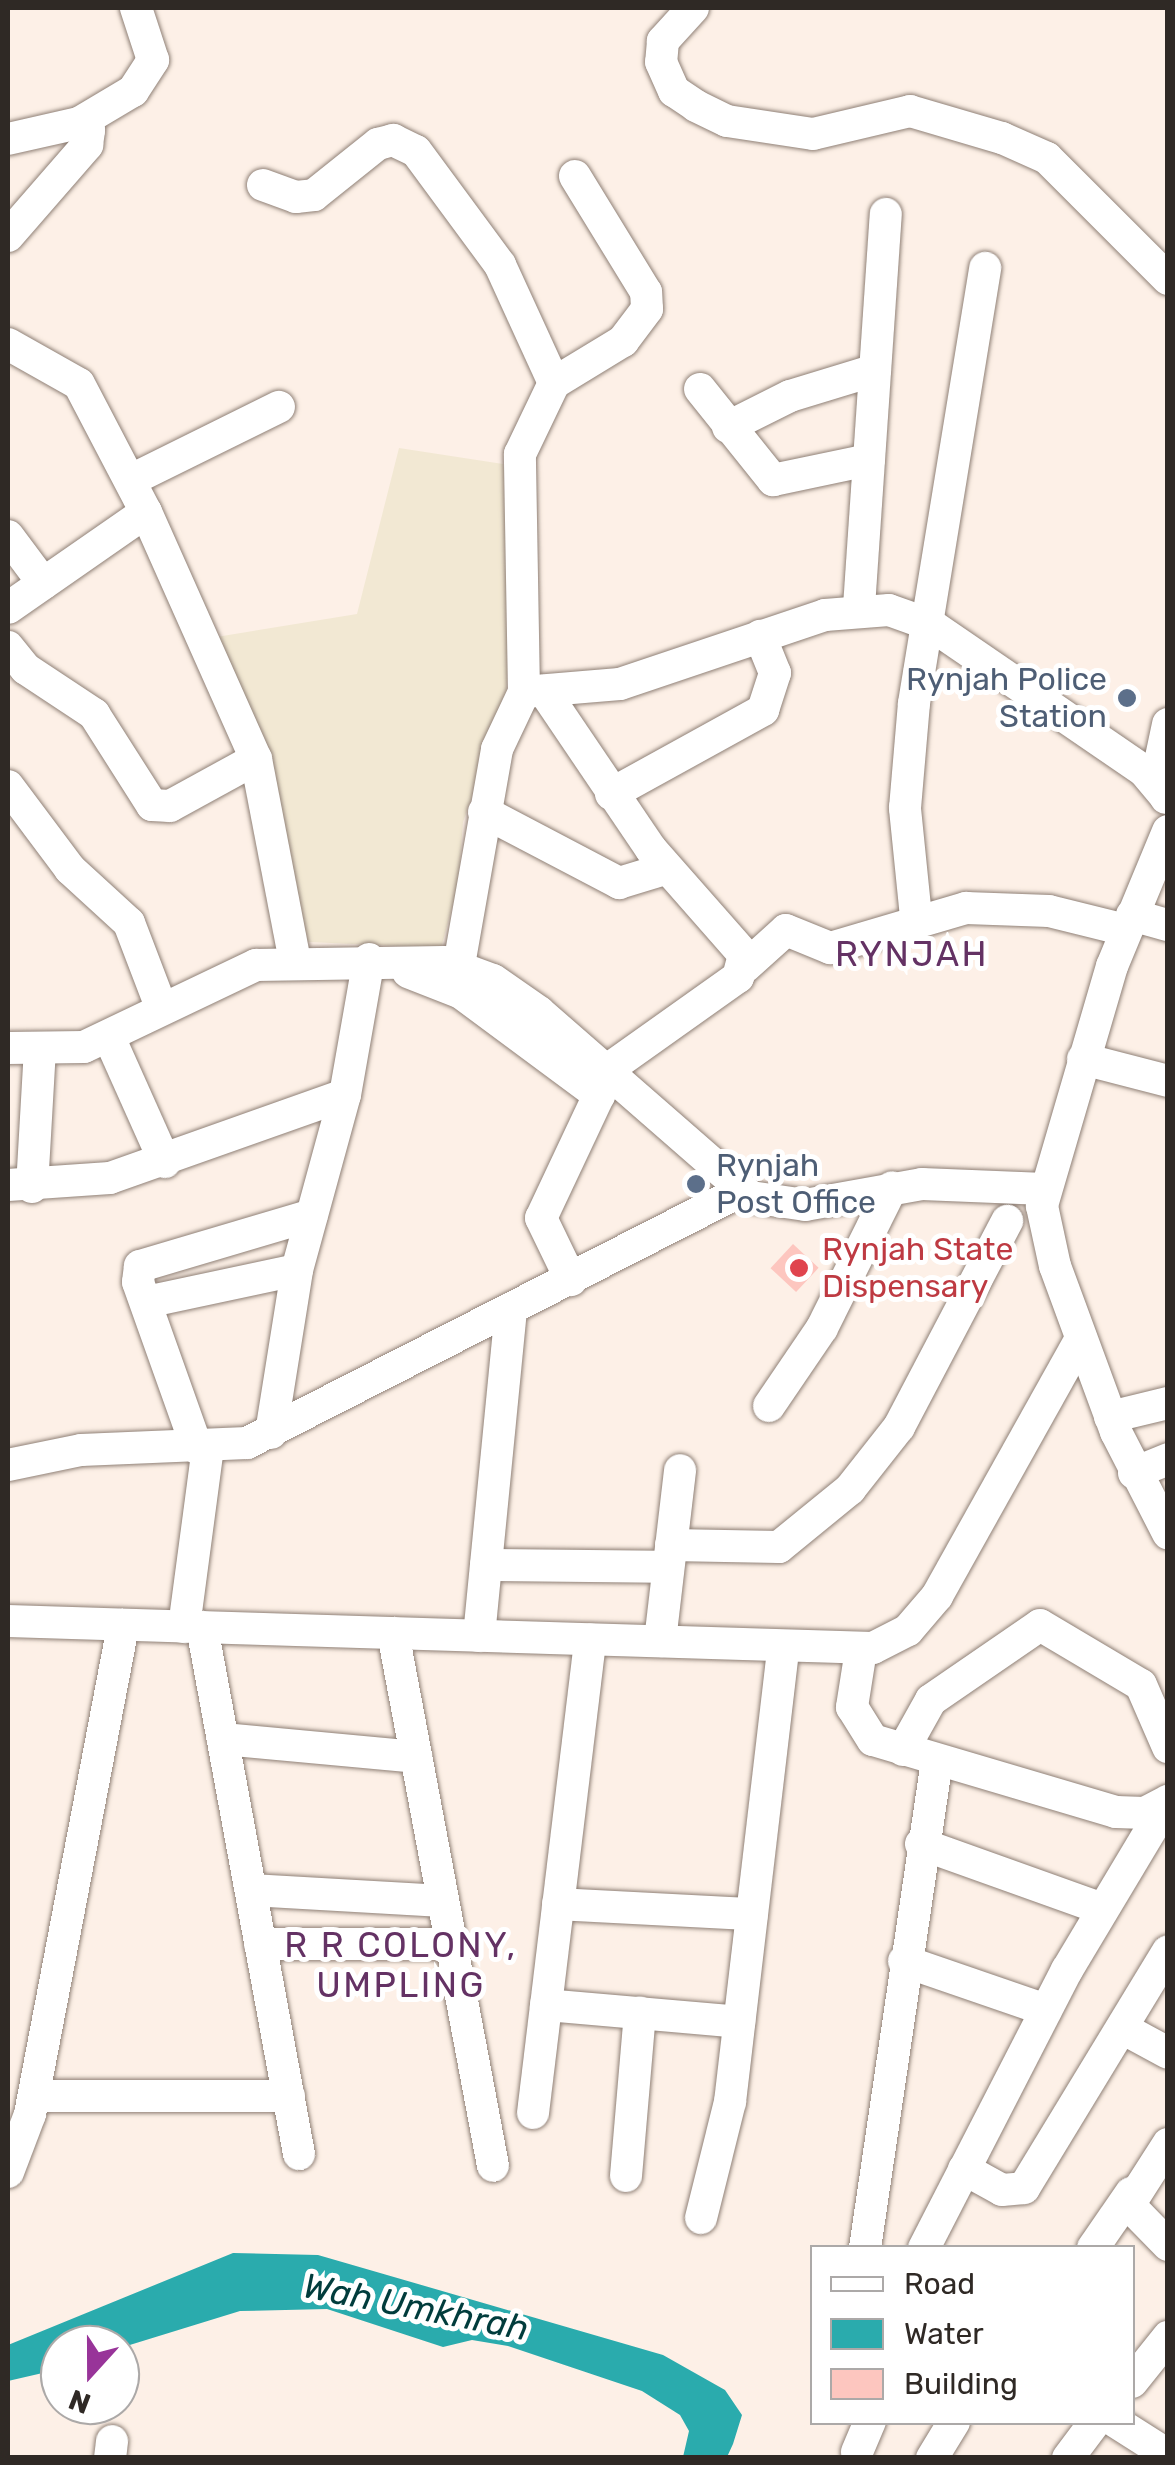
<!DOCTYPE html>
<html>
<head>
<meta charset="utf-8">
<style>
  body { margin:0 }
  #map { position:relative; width:1175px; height:2465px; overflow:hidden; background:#fdf0e7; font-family:Rubik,sans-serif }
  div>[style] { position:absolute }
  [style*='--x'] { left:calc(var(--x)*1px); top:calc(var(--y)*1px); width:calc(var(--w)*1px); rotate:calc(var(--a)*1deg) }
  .industrial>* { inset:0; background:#f2e8d3 }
  .water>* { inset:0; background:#2aabad }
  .building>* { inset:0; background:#fdc6bf; transform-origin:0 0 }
  .roads { filter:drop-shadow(0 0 2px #8f8076) drop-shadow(0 0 2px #8f8076) }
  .minor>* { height:32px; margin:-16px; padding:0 16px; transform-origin:16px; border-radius:16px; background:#fff }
  .dots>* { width:28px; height:28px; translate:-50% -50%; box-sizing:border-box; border:5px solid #fff; border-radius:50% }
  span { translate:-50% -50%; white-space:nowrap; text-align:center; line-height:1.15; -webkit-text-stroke:10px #fff; paint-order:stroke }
  .service-label { font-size:32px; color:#4e5e75 }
  .right { translate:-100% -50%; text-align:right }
  .left { translate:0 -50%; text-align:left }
  .health-label { font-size:32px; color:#be3a42 }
  .neighbourhood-label { font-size:35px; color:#643264; letter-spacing:2.5px }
  .water-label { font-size:35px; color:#013c3c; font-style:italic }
  .frame { position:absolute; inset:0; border:10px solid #2f2925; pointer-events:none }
  .legend { position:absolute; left:810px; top:2245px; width:325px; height:180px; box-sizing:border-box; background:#fff; border:2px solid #aca9a8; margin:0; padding:12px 18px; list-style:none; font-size:30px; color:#2f2925 }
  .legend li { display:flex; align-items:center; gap:20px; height:50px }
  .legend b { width:50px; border:2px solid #aca9a8 }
  .north { position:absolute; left:40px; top:2325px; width:100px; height:100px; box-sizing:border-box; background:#fff; border:2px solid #aca9a8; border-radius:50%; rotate:201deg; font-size:28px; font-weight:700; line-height:40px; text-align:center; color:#2f2925 }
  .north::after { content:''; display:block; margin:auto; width:35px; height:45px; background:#983499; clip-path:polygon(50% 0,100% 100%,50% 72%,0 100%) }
</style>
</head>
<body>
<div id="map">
  <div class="industrial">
    <i style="clip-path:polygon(399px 448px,503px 464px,520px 553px,505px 702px,463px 822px,458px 886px,441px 948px,287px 941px,250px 773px,192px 641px,357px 614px)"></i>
  </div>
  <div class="water">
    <i style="clip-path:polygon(233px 2253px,318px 2255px,663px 2355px,725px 2390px,742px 2415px,733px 2444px,727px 2457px,683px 2457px,689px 2431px,680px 2415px,642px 2391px,508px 2346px,472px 2340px,443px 2347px,327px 2309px,240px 2311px,120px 2348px,60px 2345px,60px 2369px,8px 2381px,8px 2345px)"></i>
  </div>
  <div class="building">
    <i style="left:793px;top:1244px;width:35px;height:33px;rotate:43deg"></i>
  </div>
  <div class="roads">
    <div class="minor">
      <i style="--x:693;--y:8;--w:45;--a:132.3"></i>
      <i style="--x:663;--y:41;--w:21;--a:95"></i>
      <i style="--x:661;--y:62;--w:32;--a:66"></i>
      <i style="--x:674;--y:91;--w:27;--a:34"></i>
      <i style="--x:696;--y:106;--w:34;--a:26"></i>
      <i style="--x:727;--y:121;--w:87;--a:8.6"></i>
      <i style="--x:813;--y:134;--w:100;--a:-13.3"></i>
      <i style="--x:910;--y:111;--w:96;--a:16.4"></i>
      <i style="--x:1002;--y:138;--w:49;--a:24"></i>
      <i style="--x:1047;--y:158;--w:171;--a:45"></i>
      <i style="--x:8;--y:139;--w:73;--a:-12.7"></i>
      <i style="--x:79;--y:123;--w:63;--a:-30.7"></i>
      <i style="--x:133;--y:91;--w:37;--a:-57"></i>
      <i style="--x:153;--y:60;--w:55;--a:-108.1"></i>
      <i style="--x:263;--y:185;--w:35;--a:20"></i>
      <i style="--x:296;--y:197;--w:18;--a:-6"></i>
      <i style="--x:314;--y:195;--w:82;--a:-38.6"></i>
      <i style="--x:378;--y:144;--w:16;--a:-15"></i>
      <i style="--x:393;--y:140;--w:25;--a:26"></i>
      <i style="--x:416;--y:151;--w:142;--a:53.6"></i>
      <i style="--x:500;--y:265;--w:130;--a:65.4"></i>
      <i style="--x:8;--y:236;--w:121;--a:-49"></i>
      <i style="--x:87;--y:145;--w:15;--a:-82"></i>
      <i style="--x:89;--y:130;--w:12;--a:-145"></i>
      <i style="--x:8;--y:344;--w:81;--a:29.4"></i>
      <i style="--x:79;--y:384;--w:144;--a:62.4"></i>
      <i style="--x:146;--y:512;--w:270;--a:66"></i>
      <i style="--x:256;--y:759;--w:206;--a:79.1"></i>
      <i style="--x:700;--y:389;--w:117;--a:51.3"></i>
      <i style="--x:773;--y:480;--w:98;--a:-11.8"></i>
      <i style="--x:728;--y:427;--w:69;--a:-26.6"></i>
      <i style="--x:790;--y:396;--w:89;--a:-17"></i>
      <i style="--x:131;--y:480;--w:165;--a:-26.3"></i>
      <i style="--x:8;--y:536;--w:59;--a:53.3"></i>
      <i style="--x:859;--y:607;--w:394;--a:-86.1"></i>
      <i style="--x:8;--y:608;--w:168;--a:-34.8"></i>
      <i style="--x:8;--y:647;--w:28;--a:51"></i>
      <i style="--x:26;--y:669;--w:82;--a:33.5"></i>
      <i style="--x:94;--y:714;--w:108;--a:57.5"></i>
      <i style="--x:152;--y:805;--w:18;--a:3"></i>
      <i style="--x:170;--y:806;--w:98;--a:-28.7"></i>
      <i style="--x:544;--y:691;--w:191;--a:55.9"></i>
      <i style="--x:651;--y:849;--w:141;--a:48.7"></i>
      <i style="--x:744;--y:955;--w:23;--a:105"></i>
      <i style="--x:738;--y:977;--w:161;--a:144.6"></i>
      <i style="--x:524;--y:692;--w:238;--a:-91"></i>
      <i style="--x:520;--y:454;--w:79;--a:-64.4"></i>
      <i style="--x:554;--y:383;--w:81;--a:-31.3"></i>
      <i style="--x:623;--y:341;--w:40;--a:-53"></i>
      <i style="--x:647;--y:309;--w:17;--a:-93"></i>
      <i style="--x:646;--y:292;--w:136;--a:-121.5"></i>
      <i style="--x:8;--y:786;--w:104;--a:53.2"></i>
      <i style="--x:70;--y:869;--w:80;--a:42.5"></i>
      <i style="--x:129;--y:923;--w:90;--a:69.1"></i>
      <i style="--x:611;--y:794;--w:174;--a:-28.9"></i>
      <i style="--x:763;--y:710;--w:39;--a:-72"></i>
      <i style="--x:775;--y:673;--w:40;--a:-112"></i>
      <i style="--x:1166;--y:798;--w:36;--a:-99"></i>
      <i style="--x:1160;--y:762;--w:39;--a:-78"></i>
      <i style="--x:484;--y:812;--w:153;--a:27.7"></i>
      <i style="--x:619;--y:883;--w:48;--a:-16.9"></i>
      <i style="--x:1168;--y:831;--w:146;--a:112.5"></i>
      <i style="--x:1112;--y:966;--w:250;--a:106.3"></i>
      <i style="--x:1042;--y:1206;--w:61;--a:77.8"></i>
      <i style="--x:1055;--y:1266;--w:177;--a:69.8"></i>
      <i style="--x:1116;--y:1432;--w:114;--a:62.8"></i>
      <i style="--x:1132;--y:915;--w:37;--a:16"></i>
      <i style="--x:916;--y:917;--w:110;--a:-95.8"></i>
      <i style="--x:905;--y:808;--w:105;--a:-85.1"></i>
      <i style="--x:914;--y:703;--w:441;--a:-80.7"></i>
      <i style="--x:459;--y:965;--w:219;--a:-80"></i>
      <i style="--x:497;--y:749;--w:63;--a:-64.7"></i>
      <i style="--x:524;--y:692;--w:96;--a:-4.8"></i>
      <i style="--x:620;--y:684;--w:216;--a:-18.6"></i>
      <i style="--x:825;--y:615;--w:64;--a:-4.5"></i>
      <i style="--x:889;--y:610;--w:45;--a:19.7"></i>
      <i style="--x:931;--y:625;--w:258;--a:34.4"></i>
      <i style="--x:1144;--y:771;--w:30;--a:50"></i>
      <i style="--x:745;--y:967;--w:55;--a:-42.1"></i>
      <i style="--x:786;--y:930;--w:48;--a:22.2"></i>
      <i style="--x:830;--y:948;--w:142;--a:-16.4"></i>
      <i style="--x:966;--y:908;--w:83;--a:2.1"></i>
      <i style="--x:1049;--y:911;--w:79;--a:13.9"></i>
      <i style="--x:408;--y:972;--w:57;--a:21.6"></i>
      <i style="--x:461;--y:993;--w:172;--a:36.5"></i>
      <i style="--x:599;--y:1095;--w:136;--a:115.2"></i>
      <i style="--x:541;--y:1218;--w:69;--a:64.2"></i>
      <i style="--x:109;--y:1037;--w:137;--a:65.9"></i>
      <i style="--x:8;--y:1048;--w:76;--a:-0.8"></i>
      <i style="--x:84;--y:1047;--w:191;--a:-25.5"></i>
      <i style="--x:256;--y:965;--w:188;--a:-0.9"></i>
      <i style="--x:444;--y:962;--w:52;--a:20.2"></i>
      <i style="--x:493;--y:980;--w:56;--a:34.8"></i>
      <i style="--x:539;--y:1012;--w:281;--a:41.1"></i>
      <i style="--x:751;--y:1197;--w:55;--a:8.4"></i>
      <i style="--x:805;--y:1205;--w:119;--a:-10.2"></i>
      <i style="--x:922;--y:1184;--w:123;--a:2.3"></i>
      <i style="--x:1083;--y:1059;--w:88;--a:14.5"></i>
      <i style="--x:8;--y:1185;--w:102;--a:-3.9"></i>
      <i style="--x:110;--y:1178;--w:249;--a:-19.5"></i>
      <i style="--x:32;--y:1187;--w:137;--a:-86.7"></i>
      <i style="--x:146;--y:1302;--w:154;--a:-12"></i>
      <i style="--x:769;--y:1406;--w:94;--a:-55.8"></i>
      <i style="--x:822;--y:1328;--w:157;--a:-63.6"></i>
      <i style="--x:1110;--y:1417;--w:60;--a:-13.6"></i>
      <i style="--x:271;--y:1433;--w:165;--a:-80.9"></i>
      <i style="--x:297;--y:1270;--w:181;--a:-74.7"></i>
      <i style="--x:345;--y:1095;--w:138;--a:-80"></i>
      <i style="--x:197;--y:1448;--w:176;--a:-109.6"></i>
      <i style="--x:138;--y:1282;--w:16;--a:-83"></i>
      <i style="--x:140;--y:1266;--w:179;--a:-16.5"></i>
      <i style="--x:8;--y:1465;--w:75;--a:-11.6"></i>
      <i style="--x:81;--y:1450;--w:166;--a:-2.4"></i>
      <i style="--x:247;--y:1443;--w:555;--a:-27.03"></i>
      <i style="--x:1134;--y:1473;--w:37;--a:-22"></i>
      <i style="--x:671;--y:1545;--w:108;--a:1.1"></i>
      <i style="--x:779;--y:1547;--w:92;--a:-39.2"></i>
      <i style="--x:850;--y:1489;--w:79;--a:-51.7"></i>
      <i style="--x:899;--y:1427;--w:233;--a:-62.3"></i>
      <i style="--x:486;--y:1565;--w:182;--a:0.6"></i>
      <i style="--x:8;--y:1621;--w:865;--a:1.79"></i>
      <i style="--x:873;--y:1648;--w:39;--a:-27"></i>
      <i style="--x:908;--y:1630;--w:45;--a:-49.5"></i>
      <i style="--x:937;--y:1596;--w:295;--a:-60.8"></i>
      <i style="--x:184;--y:1627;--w:181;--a:-82.4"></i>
      <i style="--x:202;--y:1627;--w:536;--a:79.57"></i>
      <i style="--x:393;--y:1633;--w:542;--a:79.37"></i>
      <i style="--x:479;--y:1636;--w:329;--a:-84.4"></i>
      <i style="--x:660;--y:1641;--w:172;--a:-83.3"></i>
      <i style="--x:861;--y:1650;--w:58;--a:99"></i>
      <i style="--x:852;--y:1707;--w:39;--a:58"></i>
      <i style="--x:873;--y:1740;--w:253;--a:16.5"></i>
      <i style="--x:1116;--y:1812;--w:29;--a:2"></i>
      <i style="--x:1145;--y:1813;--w:26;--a:-28"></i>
      <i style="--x:223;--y:1739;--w:194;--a:5.3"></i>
      <i style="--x:903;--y:1750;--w:57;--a:-60.8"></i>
      <i style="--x:931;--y:1700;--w:132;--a:-34.5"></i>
      <i style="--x:1040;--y:1625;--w:117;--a:30.7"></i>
      <i style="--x:1141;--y:1685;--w:68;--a:66.5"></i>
      <i style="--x:921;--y:1844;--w:193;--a:19.7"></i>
      <i style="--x:251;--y:1890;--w:192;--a:3.3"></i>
      <i style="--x:558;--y:1904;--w:194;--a:3"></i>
      <i style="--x:260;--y:1944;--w:191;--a:0"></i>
      <i style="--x:904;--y:1961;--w:150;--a:19"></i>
      <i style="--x:546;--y:2005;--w:194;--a:5"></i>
      <i style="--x:1122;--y:2028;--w:52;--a:28.5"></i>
      <i style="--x:34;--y:2096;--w:255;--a:0"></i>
      <i style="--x:533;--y:2113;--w:477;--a:-83.1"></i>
      <i style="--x:1168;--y:2144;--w:72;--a:122.6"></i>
      <i style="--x:1129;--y:2205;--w:56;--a:45.7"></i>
      <i style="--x:964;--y:2169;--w:43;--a:28.9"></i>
      <i style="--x:1002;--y:2190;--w:22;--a:-5"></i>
      <i style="--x:1024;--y:2188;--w:277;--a:-58.7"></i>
      <i style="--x:8;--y:2172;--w:62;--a:-69.2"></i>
      <i style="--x:30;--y:2114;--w:498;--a:-79.2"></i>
      <i style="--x:626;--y:2176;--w:164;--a:-85.1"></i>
      <i style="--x:701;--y:2218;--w:120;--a:-76"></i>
      <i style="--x:730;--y:2102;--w:457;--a:-83.3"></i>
      <i style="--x:865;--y:2248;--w:491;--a:-81.6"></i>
      <i style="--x:924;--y:2248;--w:313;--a:-62.8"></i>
      <i style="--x:1067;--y:1970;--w:197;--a:-59.1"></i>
      <i style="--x:1093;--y:2248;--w:67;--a:-55.4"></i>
      <i style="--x:1132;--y:2382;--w:58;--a:-51.3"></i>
      <i style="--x:1116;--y:2422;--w:62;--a:32.4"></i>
      <i style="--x:857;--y:2452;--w:33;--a:-67"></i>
      <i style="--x:110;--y:2458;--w:17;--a:-83"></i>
      <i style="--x:932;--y:2458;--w:42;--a:-58.6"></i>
      <i style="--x:1068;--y:2458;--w:45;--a:-53.1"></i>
    </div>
  </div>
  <div class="dots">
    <i style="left:1127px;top:698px;background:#5c6f8a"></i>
    <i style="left:696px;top:1184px;background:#5c6f8a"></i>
    <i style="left:799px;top:1268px;background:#e0444e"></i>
  </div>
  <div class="service-label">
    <span class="right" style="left:1107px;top:698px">Rynjah Police<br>Station</span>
    <span class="left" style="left:716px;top:1184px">Rynjah<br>Post Office</span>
  </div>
  <div class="health-label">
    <span class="left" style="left:822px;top:1268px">Rynjah State<br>Dispensary</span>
  </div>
  <div class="neighbourhood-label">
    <span style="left:912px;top:954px">RYNJAH</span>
    <span style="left:401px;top:1965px">R R COLONY,<br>UMPLING</span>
  </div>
  <div class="water-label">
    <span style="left:416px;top:2307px;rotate:11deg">Wah Umkhrah</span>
  </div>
  <div class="frame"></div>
  <ul class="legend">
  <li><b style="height:12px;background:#fff"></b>Road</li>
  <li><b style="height:28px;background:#2aabad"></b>Water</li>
  <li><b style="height:28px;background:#fdc6bf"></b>Building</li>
  </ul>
  <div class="north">N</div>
</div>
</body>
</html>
